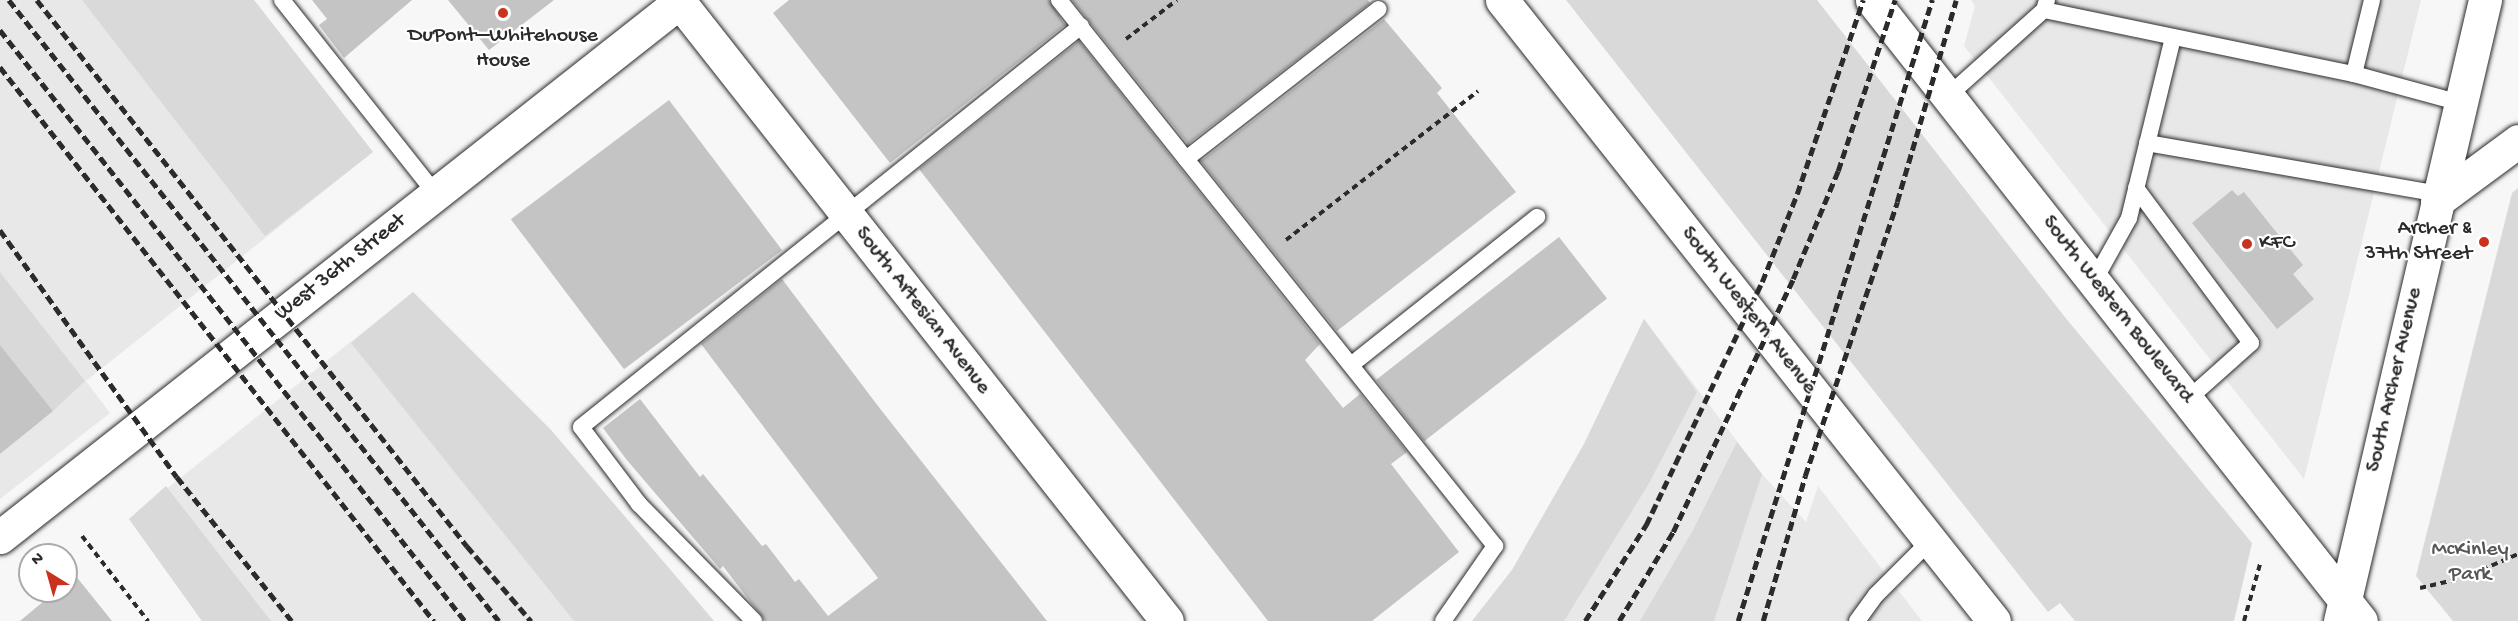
<!DOCTYPE html>
<html>
<head>
<meta charset="utf-8">
<style>
  body { margin:0 }
  #map { position:relative; width:2518px; height:621px; overflow:hidden; background:#f7f7f7; font-family:"Gochi Hand",sans-serif }
  div>[style] { position:absolute }
  [style*='--x'] { left:calc(var(--x)*1px); top:calc(var(--y)*1px); width:calc(var(--w)*1px); rotate:calc(var(--a)*1deg) }
  .built>* { inset:0; background:#e8e8e8 }
  .green>* { inset:0; background:#d9d9d9 }
  .building>* { inset:0; background:#c4c4c4; transform-origin:0 0 }
  .path>* { height:4px; margin-top:-2px; transform-origin:0; background:repeating-linear-gradient(90deg,#2b2b2b 0 6px,transparent 0 10.5px) }
  .roads { filter:drop-shadow(0 0 2px #2b2b2b) drop-shadow(0 0 2px #2b2b2b) }
  .service>* { height:16px; margin:-8px; padding:0 8px; transform-origin:8px; border-radius:8px; background:#fff }
  .minor>* { height:33px; margin:-16.5px; padding:0 16.5px; transform-origin:16.5px; border-radius:16.5px; background:#fff }
  .tertiary>* { height:33px; margin:-16.5px; padding:0 16.5px; transform-origin:16.5px; border-radius:16.5px; background:#fff }
  .secondary>* { height:33px; margin:-16.5px; padding:0 16.5px; transform-origin:16.5px; border-radius:16.5px; background:#fff }
  .rail>* { height:4.5px; margin-top:-2.25px; transform-origin:0; background:repeating-linear-gradient(90deg,#2b2b2b 0 9px,transparent 0 13.5px) }
  .dots>* { width:16px; height:16px; translate:-50% -50%; box-sizing:border-box; border:3px solid #fff; border-radius:50% }
  span { translate:-50% -50%; white-space:nowrap; text-align:center; line-height:1.15; -webkit-text-stroke:4.5px #fff; paint-order:stroke }
  .poi-label { font-size:22px; color:#2b2b2b }
  .right { translate:-100% -50%; text-align:right }
  .left { translate:0 -50%; text-align:left }
  .street-label { font-size:22px; color:#2b2b2b }
  .park-label { font-size:22px; color:#565656 }
  .north { position:absolute; left:18px; top:543px; width:60px; height:60px; box-sizing:border-box; background:#fff; border:2px solid #aaa; border-radius:50%; rotate:323deg; font-size:16px; font-weight:700; line-height:24px; text-align:center; color:#2b2b2b }
  .north::after { content:''; display:block; margin:auto; width:21px; height:27px; background:#c8321e; clip-path:polygon(50% 0,100% 100%,50% 72%,0 100%) }
</style>
</head>
<body>
<div id="map">
  <div class="built">
    <i style="clip-path:polygon(0 0,254px 0,373px 152px,86px 381px,110px 413px,0 499px)"></i>
    <i style="clip-path:polygon(1971px 0,2421px 0,2304px 479px,1964px 46px,1975px 6px)"></i>
    <i style="clip-path:polygon(413px 292px,551px 430px,714px 621px,202px 621px,129px 519px)"></i>
    <i style="clip-path:polygon(1644px 319px,1762px 474px,1806px 522px,1818px 486px,1922px 621px,1472px 621px,1512px 570px,1584px 444px)"></i>
  </div>
  <div class="green">
    <i style="clip-path:polygon(82px 0,254px 0,373px 152px,265px 236px)"></i>
    <i style="clip-path:polygon(1566px 0,1817px 0,2064px 316px,2252px 543px,2234px 621px,2075px 621px,2060px 603px,2048px 612px)"></i>
    <i style="clip-path:polygon(2518px 188px,2518px 621px,2453px 621px,2416px 576px,2512px 193px)"></i>
    <i style="clip-path:polygon(0 272px,85px 381px,53px 411px,0 345px)"></i>
    <i style="clip-path:polygon(413px 292px,551px 430px,714px 621px,574px 621px,351px 343px)"></i>
    <i style="clip-path:polygon(1644px 319px,1697px 392px,1648px 485px,1564px 621px,1472px 621px,1512px 570px,1584px 444px)"></i>
    <i style="clip-path:polygon(1737px 442px,1762px 474px,1714px 621px,1640px 621px,1693px 530px)"></i>
    <i style="clip-path:polygon(166px 486px,271px 621px,202px 621px,129px 519px)"></i>
  </div>
  <div class="building">
    <i style="clip-path:polygon(312px 0,412px 0,344px 58px,319px 25px,327px 19px)"></i>
    <i style="clip-path:polygon(448px 0,554px 0,489px 50px)"></i>
    <i style="clip-path:polygon(789px 0,1049px 0,1065px 25px,890px 163px,773px 13px)"></i>
    <i style="clip-path:polygon(1072px 0,1368px 0,1370px 3px,1188px 144px)"></i>
    <i style="clip-path:polygon(1384px 19px,1442px 88px,1437px 93px,1516px 192px,1337px 331px,1201px 161px)"></i>
    <i style="clip-path:polygon(1079px 41px,1320px 344px,1305px 360px,1343px 408px,1360px 394px,1407px 452px,1391px 464px,1459px 552px,1372px 621px,1268px 621px,919px 169px)"></i>
    <i style="left:669px;top:100px;width:188px;height:198px;rotate:53deg"></i>
    <i style="clip-path:polygon(2232px 190px,2238px 196px,2244px 192px,2303px 265px,2293px 274px,2314px 299px,2277px 329px,2192px 223px)"></i>
    <i style="left:1559px;top:237px;width:78px;height:232px;rotate:52deg"></i>
    <i style="clip-path:polygon(782px 279px,878px 406px,1047px 621px,765px 621px,723px 566px,720px 569px,626px 459px,603px 428px,640px 399px,700px 477px,703px 474px,762px 546px,766px 544px,795px 582px,799px 579px,828px 616px,878px 578px,701px 344px)"></i>
    <i style="clip-path:polygon(0 345px,53px 411px,0 454px)"></i>
    <i style="clip-path:polygon(75px 575px,112px 621px,20px 621px,56px 591px,66px 591px,66px 582px)"></i>
  </div>
  <div class="path">
    <i style="--x:1126;--y:39;--w:64;--a:-37.4"></i>
    <i style="--x:1286;--y:240;--w:243;--a:-37.8"></i>
    <i style="--x:82;--y:536;--w:108;--a:52.2"></i>
    <i style="--x:2420;--y:588;--w:44;--a:-13.1"></i>
    <i style="--x:2463;--y:578;--w:60;--a:-23.6"></i>
    <i style="--x:2244;--y:621;--w:59;--a:-74.3"></i>
  </div>
  <div class="roads">
    <div class="service">
      <i style="--x:282;--y:0;--w:248;--a:51.6"></i>
      <i style="--x:1059;--y:0;--w:699;--a:51.39"></i>
      <i style="--x:1495;--y:546;--w:91;--a:124.7"></i>
      <i style="--x:2044;--y:10;--w:317;--a:11.7"></i>
      <i style="--x:2354;--y:74;--w:111;--a:15.2"></i>
      <i style="--x:2354;--y:74;--w:76;--a:-76.3"></i>
      <i style="--x:1948;--y:96;--w:129;--a:-41.9"></i>
      <i style="--x:2044;--y:10;--w:10;--a:-73"></i>
      <i style="--x:2147;--y:143;--w:296;--a:9.9"></i>
      <i style="--x:1186;--y:159;--w:244;--a:-37.9"></i>
      <i style="--x:2136;--y:188;--w:193;--a:53.4"></i>
      <i style="--x:2251;--y:343;--w:86;--a:138.3"></i>
      <i style="--x:2094;--y:281;--w:72;--a:-60.9"></i>
      <i style="--x:2129;--y:218;--w:186;--a:-76.3"></i>
      <i style="--x:1351;--y:365;--w:238;--a:-38.5"></i>
      <i style="--x:754;--y:621;--w:164;--a:-134.5"></i>
      <i style="--x:639;--y:504;--w:96;--a:-127"></i>
      <i style="--x:581;--y:427;--w:641;--a:-38.73"></i>
      <i style="--x:1857;--y:621;--w:32;--a:-54"></i>
      <i style="--x:1876;--y:595;--w:76;--a:-45"></i>
    </div>
    <div class="minor">
      <i style="--x:678;--y:0;--w:790;--a:51.78"></i>
      <i style="--x:2437;--y:201;--w:101;--a:-36.5"></i>
      <i style="--x:0;--y:537;--w:868;--a:-38.22"></i>
    </div>
    <div class="tertiary">
      <i style="--x:1872;--y:0;--w:790;--a:51.78"></i>
    </div>
    <div class="secondary">
      <i style="--x:1502;--y:0;--w:792;--a:51.61"></i>
      <i style="--x:2340;--y:621;--w:638;--a:-76.86"></i>
    </div>
  </div>
  <div class="rail">
    <i style="--x:9;--y:0;--w:791;--a:51.72"></i>
    <i style="--x:37;--y:0;--w:695;--a:51.78"></i>
    <i style="--x:467;--y:546;--w:99;--a:49.5"></i>
    <i style="--x:0;--y:30;--w:752;--a:51.8"></i>
    <i style="--x:0;--y:67;--w:704;--a:51.93"></i>
    <i style="--x:0;--y:230;--w:304;--a:54.4"></i>
    <i style="--x:177;--y:477;--w:184;--a:51.4"></i>
    <i style="--x:1585;--y:621;--w:114;--a:-57.6"></i>
    <i style="--x:1646;--y:525;--w:269;--a:-64.5"></i>
    <i style="--x:1762;--y:282;--w:95;--a:-68.3"></i>
    <i style="--x:1797;--y:194;--w:205;--a:-71.2"></i>
    <i style="--x:1619;--y:621;--w:104;--a:-58.8"></i>
    <i style="--x:1673;--y:532;--w:280;--a:-64.6"></i>
    <i style="--x:1793;--y:279;--w:117;--a:-67.4"></i>
    <i style="--x:1838;--y:171;--w:180;--a:-71.6"></i>
    <i style="--x:1738;--y:621;--w:651;--a:-72.65"></i>
    <i style="--x:1763;--y:621;--w:151;--a:-73.8"></i>
    <i style="--x:1805;--y:476;--w:289;--a:-71.4"></i>
    <i style="--x:1897;--y:202;--w:210;--a:-73.7"></i>
  </div>
  <div class="dots">
    <i style="left:503px;top:13px;background:#c8321e"></i>
    <i style="left:2484px;top:242px;background:#c8321e"></i>
    <i style="left:2247px;top:244px;background:#c8321e"></i>
  </div>
  <div class="poi-label">
    <span style="left:503px;top:49px">DuPont–Whitehouse<br>House</span>
    <span class="right" style="left:2472px;top:242px">Archer &amp;<br>37th Street</span>
    <span class="left" style="left:2259px;top:244px">KFC</span>
  </div>
  <div class="street-label">
    <span style="left:341px;top:268px;rotate:-38deg">West 36th Street</span>
    <span style="left:2117px;top:310px;rotate:52deg">South Western Boulevard</span>
    <span style="left:922px;top:311px;rotate:52deg">South Artesian Avenue</span>
    <span style="left:1748px;top:311px;rotate:52deg">South Western Avenue</span>
    <span style="left:2395px;top:380px;rotate:-77deg">South Archer Avenue</span>
  </div>
  <div class="park-label">
    <span style="left:2470px;top:563px">McKinley<br>Park</span>
  </div>
  <div class="north">N</div>
</div>
</body>
</html>
